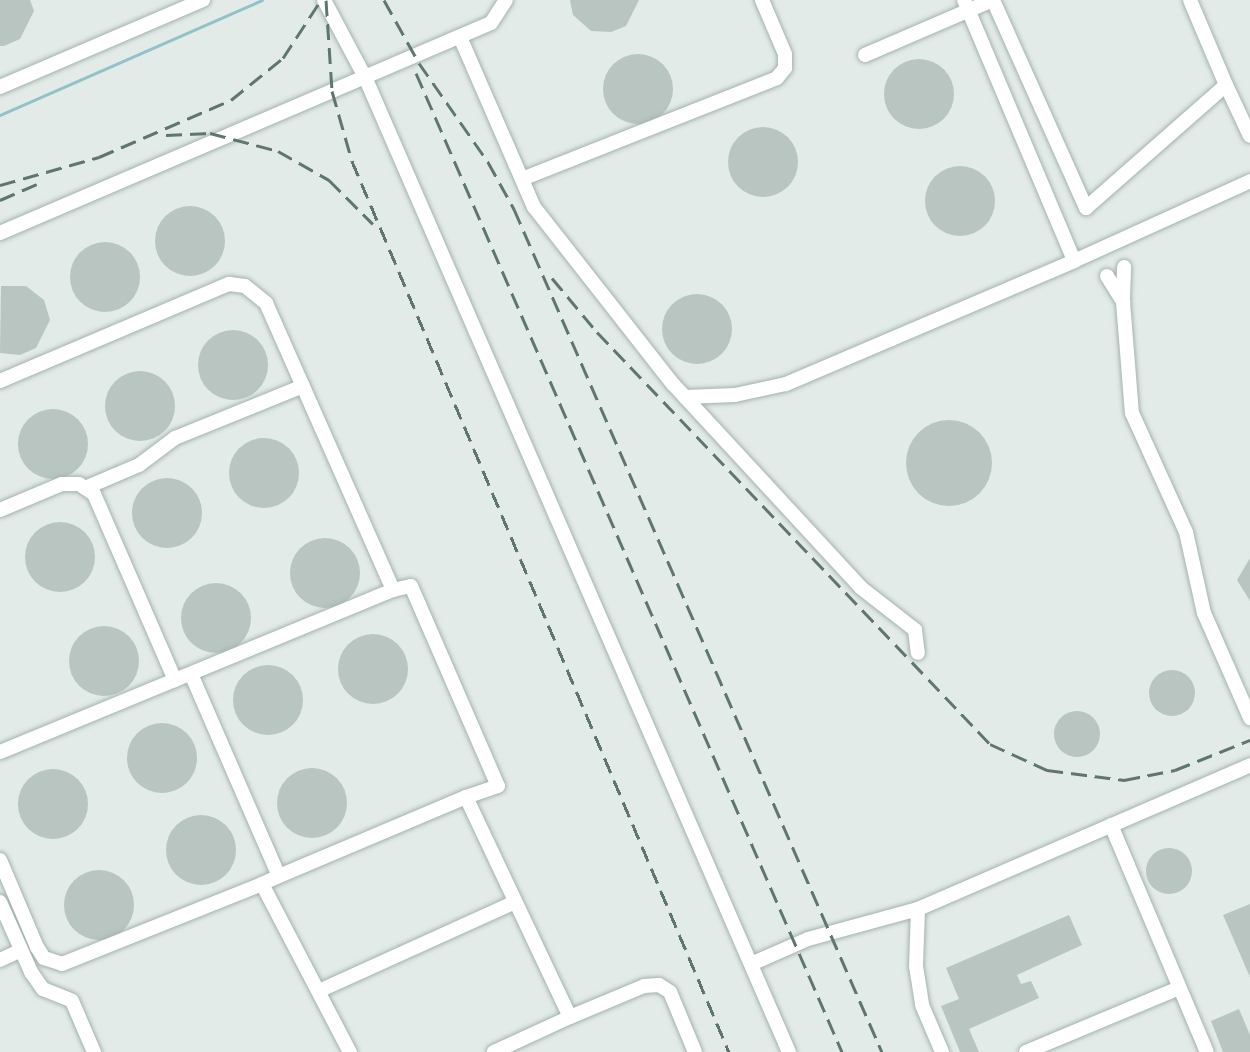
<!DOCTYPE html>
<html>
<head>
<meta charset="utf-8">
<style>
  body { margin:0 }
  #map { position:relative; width:1250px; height:1052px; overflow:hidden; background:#e2ebe7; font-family:"Golos Text",sans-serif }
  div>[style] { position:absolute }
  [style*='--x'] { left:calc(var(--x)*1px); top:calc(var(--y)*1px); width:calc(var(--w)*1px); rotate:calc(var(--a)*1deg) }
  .stream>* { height:3px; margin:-1.5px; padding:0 1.5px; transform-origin:1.5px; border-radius:1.5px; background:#91c2c9 }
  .building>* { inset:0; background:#b8c5c0 }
  .round { border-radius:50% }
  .roads { filter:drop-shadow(0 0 2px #a5b2ad) drop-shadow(0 0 2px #a5b2ad) }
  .minor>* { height:14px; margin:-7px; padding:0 7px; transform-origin:7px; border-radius:7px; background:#fff }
  .rail>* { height:3px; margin-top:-1.5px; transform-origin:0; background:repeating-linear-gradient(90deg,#5f756f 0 16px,transparent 0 24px) }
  span { translate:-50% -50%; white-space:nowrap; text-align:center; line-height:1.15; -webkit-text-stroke:7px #f2f8f5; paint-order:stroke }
</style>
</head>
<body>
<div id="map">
  <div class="stream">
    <i style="--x:0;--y:115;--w:286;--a:-23.7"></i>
  </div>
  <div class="building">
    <i style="clip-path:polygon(0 0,30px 0,34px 11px,20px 39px,4px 46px,0 46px)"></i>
    <i style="clip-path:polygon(570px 0,639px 0,626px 26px,611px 32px,591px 31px,573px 15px)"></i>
    <i class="round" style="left:603px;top:54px;width:70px;height:70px"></i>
    <i class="round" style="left:884px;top:59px;width:70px;height:70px"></i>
    <i class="round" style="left:728px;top:127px;width:70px;height:70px"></i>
    <i class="round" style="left:925px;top:166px;width:70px;height:70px"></i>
    <i class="round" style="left:155px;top:206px;width:70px;height:70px"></i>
    <i class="round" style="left:70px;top:242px;width:70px;height:70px"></i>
    <i style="clip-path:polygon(1px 286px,26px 286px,44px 300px,50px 320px,36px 348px,20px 355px,0 353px)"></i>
    <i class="round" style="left:662px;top:294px;width:70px;height:70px"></i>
    <i class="round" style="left:198px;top:330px;width:70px;height:70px"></i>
    <i class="round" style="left:105px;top:371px;width:70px;height:70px"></i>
    <i class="round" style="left:18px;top:409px;width:70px;height:70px"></i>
    <i class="round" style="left:906px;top:420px;width:86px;height:86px"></i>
    <i class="round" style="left:229px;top:438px;width:70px;height:70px"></i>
    <i class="round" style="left:132px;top:478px;width:70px;height:70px"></i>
    <i class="round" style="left:25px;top:522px;width:70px;height:70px"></i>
    <i class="round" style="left:290px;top:538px;width:70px;height:70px"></i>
    <i style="clip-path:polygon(1250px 558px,1250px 601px,1237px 580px)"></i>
    <i class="round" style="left:181px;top:583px;width:70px;height:70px"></i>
    <i class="round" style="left:69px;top:626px;width:70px;height:70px"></i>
    <i class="round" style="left:338px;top:634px;width:70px;height:70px"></i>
    <i class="round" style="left:233px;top:665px;width:70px;height:70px"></i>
    <i class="round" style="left:1149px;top:670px;width:46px;height:46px"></i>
    <i class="round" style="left:1054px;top:711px;width:46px;height:46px"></i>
    <i class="round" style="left:127px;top:723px;width:70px;height:70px"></i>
    <i class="round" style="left:277px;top:768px;width:70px;height:70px"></i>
    <i class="round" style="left:18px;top:769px;width:70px;height:70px"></i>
    <i class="round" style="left:166px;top:815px;width:70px;height:70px"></i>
    <i class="round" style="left:1146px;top:848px;width:46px;height:46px"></i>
    <i class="round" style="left:64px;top:870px;width:70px;height:70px"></i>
    <i style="clip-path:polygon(1250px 904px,1250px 977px,1223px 915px)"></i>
    <i style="clip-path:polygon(1069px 915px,1082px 945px,1017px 975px,1021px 984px,1031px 981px,1039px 998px,969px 1029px,979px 1052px,960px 1052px,941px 1006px,959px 999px,946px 968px)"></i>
    <i style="clip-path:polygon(1239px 1009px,1250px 1035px,1250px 1052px,1223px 1052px,1211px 1021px)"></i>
  </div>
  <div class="roads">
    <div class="minor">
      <i style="--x:324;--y:0;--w:87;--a:62"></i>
      <i style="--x:365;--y:77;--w:1063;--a:66.5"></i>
      <i style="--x:964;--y:0;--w:283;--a:67.1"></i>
      <i style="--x:1074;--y:261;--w:193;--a:-24.4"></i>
      <i style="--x:993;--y:0;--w:228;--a:65.9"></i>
      <i style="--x:1086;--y:208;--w:186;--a:-41.3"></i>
      <i style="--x:1226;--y:85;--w:92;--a:-113"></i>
      <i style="--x:460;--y:37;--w:185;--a:66.5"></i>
      <i style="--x:534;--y:207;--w:225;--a:51.9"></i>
      <i style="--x:673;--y:384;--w:276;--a:47.3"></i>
      <i style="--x:860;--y:587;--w:70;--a:38"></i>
      <i style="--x:915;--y:630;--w:23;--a:83"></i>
      <i style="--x:865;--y:55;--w:139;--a:-23.3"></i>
      <i style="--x:1226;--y:85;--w:56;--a:64.8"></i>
      <i style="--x:0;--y:87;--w:221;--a:-23.2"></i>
      <i style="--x:522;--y:179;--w:274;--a:-21.6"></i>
      <i style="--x:777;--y:78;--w:13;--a:-51"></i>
      <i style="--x:785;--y:68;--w:14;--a:-90"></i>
      <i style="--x:785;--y:54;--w:59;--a:-113.1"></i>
      <i style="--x:0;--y:233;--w:534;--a:-23.16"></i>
      <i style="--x:491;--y:23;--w:27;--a:-57"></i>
      <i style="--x:1107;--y:276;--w:31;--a:58"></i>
      <i style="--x:1123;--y:302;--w:111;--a:85.4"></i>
      <i style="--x:1132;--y:413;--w:131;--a:65.6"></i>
      <i style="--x:1186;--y:532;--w:83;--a:77.5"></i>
      <i style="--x:1204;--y:613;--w:115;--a:66.3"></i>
      <i style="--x:1123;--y:299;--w:32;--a:-88"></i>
      <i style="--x:0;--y:381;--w:249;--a:-23"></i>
      <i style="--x:229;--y:284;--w:16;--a:7"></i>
      <i style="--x:245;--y:286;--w:27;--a:39"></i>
      <i style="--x:266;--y:303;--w:314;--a:66.1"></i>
      <i style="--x:393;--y:590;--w:18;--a:-13"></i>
      <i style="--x:411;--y:586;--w:218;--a:66.5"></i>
      <i style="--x:498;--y:786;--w:34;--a:161"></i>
      <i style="--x:466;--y:797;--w:243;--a:64.7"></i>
      <i style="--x:570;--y:1017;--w:84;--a:155.3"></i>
      <i style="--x:685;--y:397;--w:50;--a:-2.3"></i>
      <i style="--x:735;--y:395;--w:52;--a:-12.2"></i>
      <i style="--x:786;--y:384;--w:313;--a:-23.1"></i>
      <i style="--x:85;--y:488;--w:59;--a:-23.1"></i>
      <i style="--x:139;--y:465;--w:45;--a:-36.9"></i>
      <i style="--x:175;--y:438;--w:138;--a:-22.1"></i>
      <i style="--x:0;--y:510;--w:67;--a:-22.8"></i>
      <i style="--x:62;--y:484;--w:17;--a:0"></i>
      <i style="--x:79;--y:484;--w:18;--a:34"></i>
      <i style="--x:94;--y:494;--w:203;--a:66.5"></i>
      <i style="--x:191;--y:674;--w:220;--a:66.5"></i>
      <i style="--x:279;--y:876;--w:19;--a:155"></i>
      <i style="--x:0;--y:752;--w:425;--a:-22.4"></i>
      <i style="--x:1111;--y:825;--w:246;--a:67.1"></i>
      <i style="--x:0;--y:860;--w:95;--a:67"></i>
      <i style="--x:37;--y:947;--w:13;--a:58"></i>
      <i style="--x:44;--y:958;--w:19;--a:18"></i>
      <i style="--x:62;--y:964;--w:215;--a:-21.8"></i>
      <i style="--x:262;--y:884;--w:190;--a:62.4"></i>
      <i style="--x:279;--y:876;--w:203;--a:-22.9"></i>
      <i style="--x:0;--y:902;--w:77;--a:66.1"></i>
      <i style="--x:31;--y:972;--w:21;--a:55"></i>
      <i style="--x:43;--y:989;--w:31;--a:22"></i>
      <i style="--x:72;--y:1001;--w:56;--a:66.7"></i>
      <i style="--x:918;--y:909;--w:57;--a:92"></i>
      <i style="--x:916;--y:966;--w:39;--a:81"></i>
      <i style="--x:922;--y:1005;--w:51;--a:66.9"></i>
      <i style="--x:0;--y:960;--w:23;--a:-25"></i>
      <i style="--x:751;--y:964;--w:62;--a:-23.7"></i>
      <i style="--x:808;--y:939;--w:114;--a:-15.3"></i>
      <i style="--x:918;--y:909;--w:362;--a:-23.4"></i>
      <i style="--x:321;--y:990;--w:213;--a:-24.4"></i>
      <i style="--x:570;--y:1017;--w:80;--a:-22.7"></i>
      <i style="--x:644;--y:986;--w:15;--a:-4"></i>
      <i style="--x:659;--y:985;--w:13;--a:32"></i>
      <i style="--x:670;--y:992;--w:65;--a:67.4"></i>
      <i style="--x:1026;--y:1052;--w:166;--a:-22.7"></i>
    </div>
  </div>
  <div class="rail">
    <i style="--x:326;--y:0;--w:91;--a:86.2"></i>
    <i style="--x:332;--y:91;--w:73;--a:74.1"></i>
    <i style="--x:352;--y:161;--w:967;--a:67.07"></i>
    <i style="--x:384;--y:0;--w:72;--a:60.9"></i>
    <i style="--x:419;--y:63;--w:121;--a:55.1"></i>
    <i style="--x:488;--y:162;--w:54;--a:61"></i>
    <i style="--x:514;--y:209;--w:920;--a:66.42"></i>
    <i style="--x:416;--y:73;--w:1068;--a:66.48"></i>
    <i style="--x:166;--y:135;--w:44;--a:-2.6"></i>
    <i style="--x:210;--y:133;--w:70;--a:14.8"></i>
    <i style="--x:278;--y:151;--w:59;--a:29.6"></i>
    <i style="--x:329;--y:180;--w:62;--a:45"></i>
    <i style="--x:0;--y:185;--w:103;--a:-15.8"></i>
    <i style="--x:99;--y:157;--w:144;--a:-23.4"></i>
    <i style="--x:231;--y:100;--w:67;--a:-38.9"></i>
    <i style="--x:283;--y:58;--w:69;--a:-56.8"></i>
    <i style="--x:0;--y:200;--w:40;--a:-23.4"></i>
    <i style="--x:552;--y:278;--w:70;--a:50.2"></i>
    <i style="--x:597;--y:332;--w:569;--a:46.35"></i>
    <i style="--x:990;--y:744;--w:63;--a:24.5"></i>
    <i style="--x:1047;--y:770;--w:78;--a:7.4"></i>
    <i style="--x:1124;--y:780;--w:52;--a:-11.1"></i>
    <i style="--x:1175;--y:770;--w:81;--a:-21.8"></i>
  </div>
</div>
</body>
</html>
